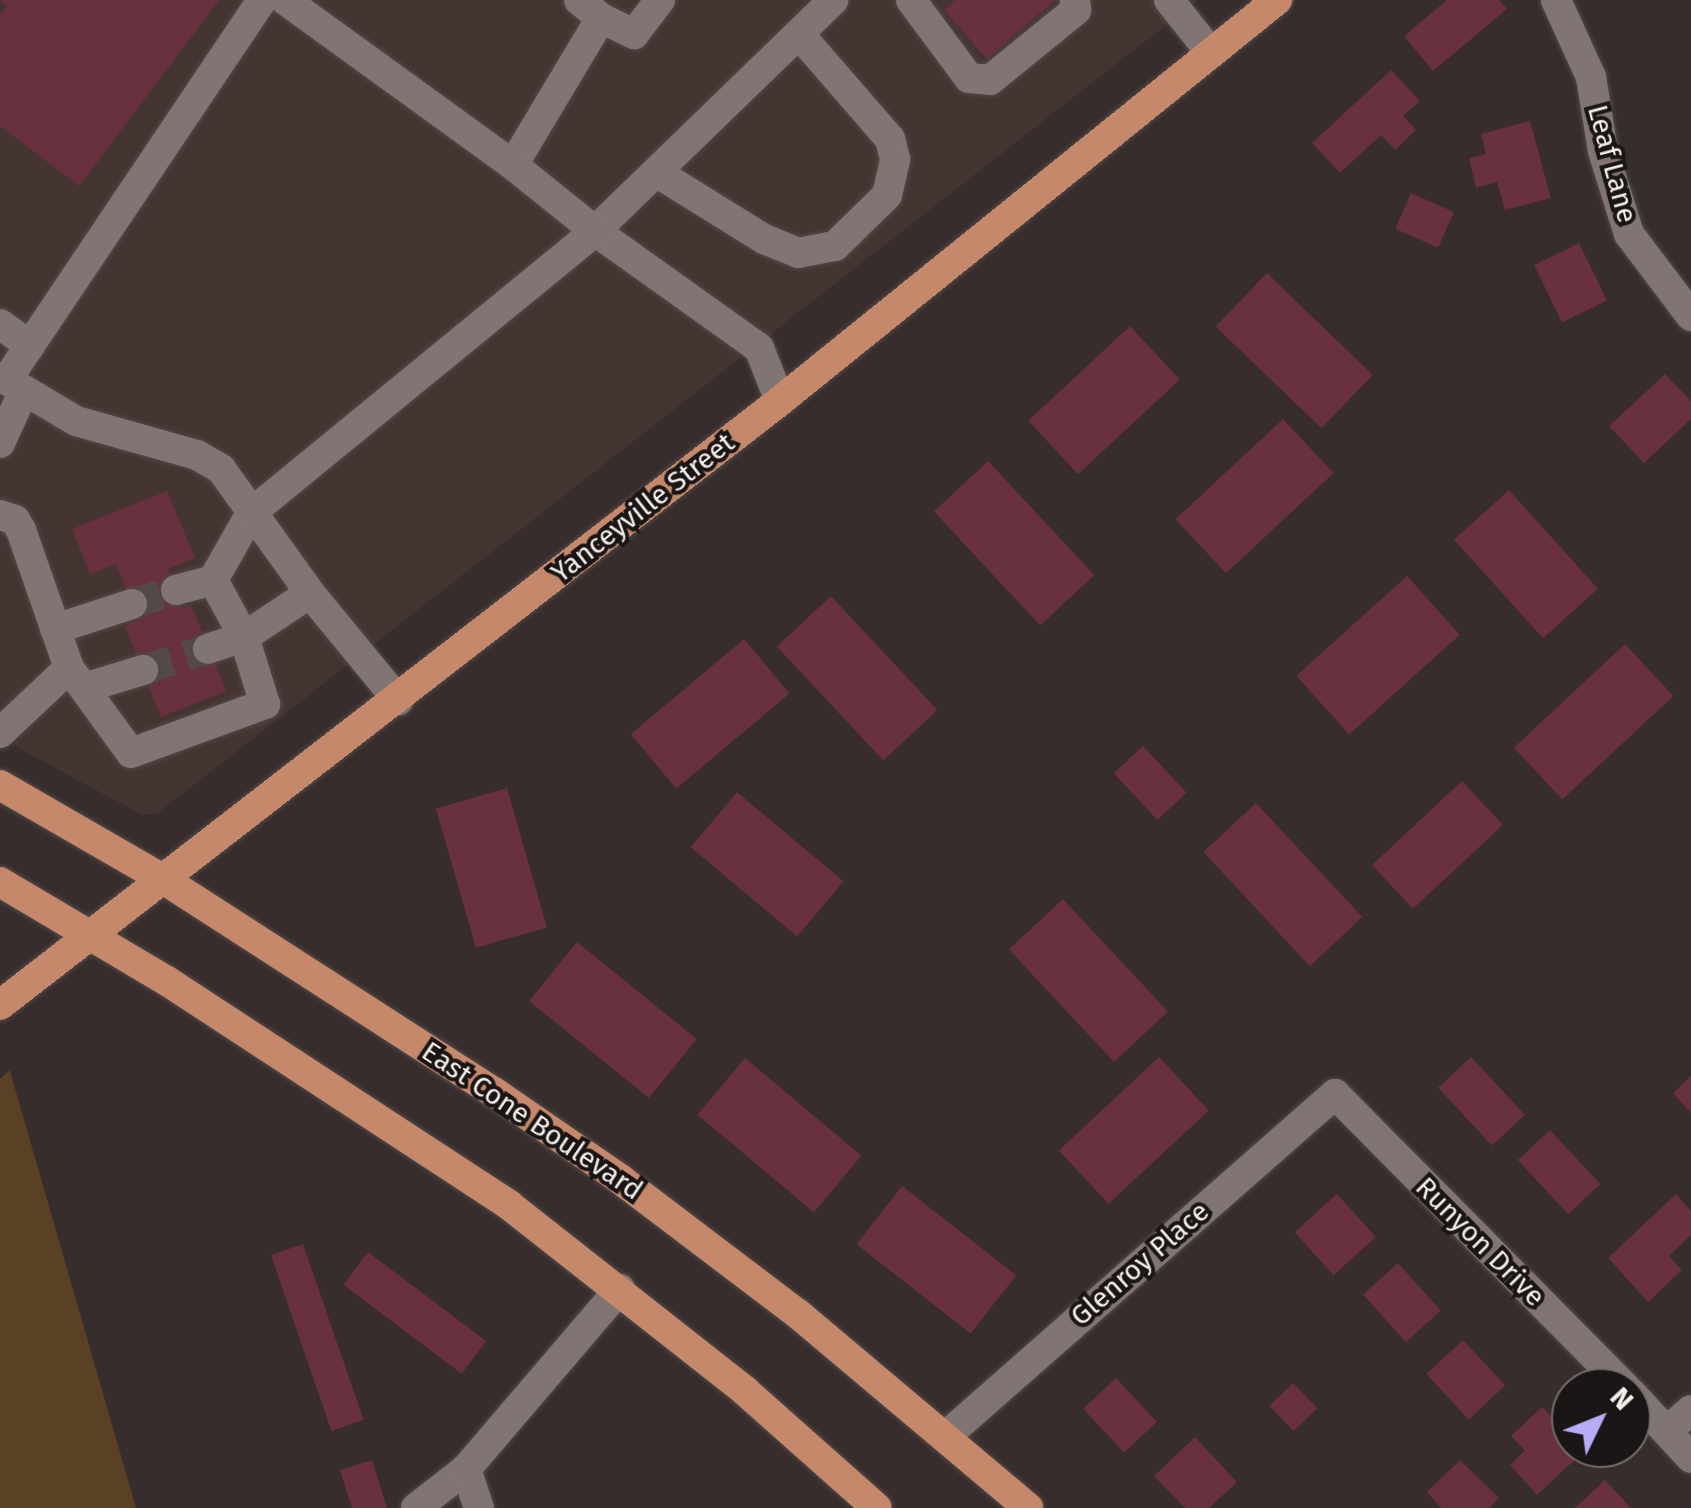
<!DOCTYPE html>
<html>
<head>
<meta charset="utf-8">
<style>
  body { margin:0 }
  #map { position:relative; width:1691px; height:1508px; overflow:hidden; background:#372d2c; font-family:"Fira Sans",sans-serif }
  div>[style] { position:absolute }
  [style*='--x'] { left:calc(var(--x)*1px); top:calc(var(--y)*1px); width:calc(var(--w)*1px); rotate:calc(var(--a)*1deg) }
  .built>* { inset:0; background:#453532 }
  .green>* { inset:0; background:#5a4025 }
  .building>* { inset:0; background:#69303d; transform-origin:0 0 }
  .minor-tunnel>* { height:30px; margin-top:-15px; transform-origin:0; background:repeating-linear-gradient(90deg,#544a49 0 30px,transparent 0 45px) }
  .roads { filter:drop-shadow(0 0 2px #524948) drop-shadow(0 0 2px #524948) }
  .minor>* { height:30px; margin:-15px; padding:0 15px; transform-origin:15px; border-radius:15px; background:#817574 }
  .major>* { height:30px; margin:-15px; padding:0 15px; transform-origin:15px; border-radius:15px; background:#c6886a }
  span { translate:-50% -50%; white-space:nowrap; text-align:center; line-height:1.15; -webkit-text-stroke:8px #1b1616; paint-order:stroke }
  .street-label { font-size:28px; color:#f6efee }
  .north { position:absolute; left:1551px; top:1368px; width:100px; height:100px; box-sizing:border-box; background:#1b1616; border:2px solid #736d6c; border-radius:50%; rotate:47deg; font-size:28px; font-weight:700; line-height:40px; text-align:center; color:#f6efee }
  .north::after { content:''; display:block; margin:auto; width:35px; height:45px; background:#b6acf8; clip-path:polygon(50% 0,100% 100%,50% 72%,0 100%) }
</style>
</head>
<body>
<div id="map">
  <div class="built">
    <i style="clip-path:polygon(0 0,1198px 0,158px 813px,142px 815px,0 738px)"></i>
  </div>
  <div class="green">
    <i style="clip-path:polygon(10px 1070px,10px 1071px,136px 1508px,0 1508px,0 1079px)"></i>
  </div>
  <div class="building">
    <i style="clip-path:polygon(0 0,219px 0,79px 186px,0 126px,0 15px,7px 6px)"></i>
    <i style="clip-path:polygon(955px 0,1055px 0,987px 59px,944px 10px)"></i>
    <i style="clip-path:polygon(1447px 0,1499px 0,1507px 9px,1433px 71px,1404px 36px)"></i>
    <i style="clip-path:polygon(1391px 70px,1420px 101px,1403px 116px,1416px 130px,1395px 150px,1381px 135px,1340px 173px,1312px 143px)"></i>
    <i style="clip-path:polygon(1530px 121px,1551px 198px,1505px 210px,1497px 182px,1476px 188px,1469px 158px,1486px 154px,1481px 134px)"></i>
    <i style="left:1411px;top:193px;width:47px;height:39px;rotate:24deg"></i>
    <i style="left:1579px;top:243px;width:64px;height:50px;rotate:64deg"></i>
    <i style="left:1267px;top:273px;width:147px;height:74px;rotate:44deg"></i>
    <i style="left:1130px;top:326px;width:73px;height:139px;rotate:47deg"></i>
    <i style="clip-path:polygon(1665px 374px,1691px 401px,1691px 419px,1644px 463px,1609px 426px)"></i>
    <i style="left:1283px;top:419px;width:74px;height:147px;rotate:47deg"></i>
    <i style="left:988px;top:461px;width:156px;height:74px;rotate:47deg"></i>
    <i style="left:1509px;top:490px;width:133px;height:74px;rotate:48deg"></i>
    <i style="clip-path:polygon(167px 491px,195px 558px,168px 569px,183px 609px,191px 605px,226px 691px,161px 717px,125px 626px,139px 620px,116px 564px,90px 574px,72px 529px)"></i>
    <i style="left:1407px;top:576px;width:79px;height:149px;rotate:48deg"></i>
    <i style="left:831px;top:596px;width:156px;height:74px;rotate:47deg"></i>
    <i style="left:744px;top:639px;width:71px;height:148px;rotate:50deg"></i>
    <i style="left:1625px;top:644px;width:71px;height:152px;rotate:47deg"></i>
    <i style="left:1143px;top:746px;width:64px;height:40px;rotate:47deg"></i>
    <i style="left:1462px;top:781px;width:60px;height:123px;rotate:47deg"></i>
    <i style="left:507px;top:788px;width:145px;height:74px;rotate:74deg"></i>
    <i style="left:737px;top:792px;width:139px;height:72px;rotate:40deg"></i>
    <i style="left:1256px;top:803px;width:156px;height:72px;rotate:47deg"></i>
    <i style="left:1063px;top:899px;width:154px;height:74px;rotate:47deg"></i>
    <i style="left:577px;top:942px;width:154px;height:76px;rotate:39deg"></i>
    <i style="left:1159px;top:1057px;width:73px;height:137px;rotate:47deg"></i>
    <i style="left:1471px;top:1057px;width:79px;height:45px;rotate:47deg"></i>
    <i style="left:745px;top:1058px;width:152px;height:74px;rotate:40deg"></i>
    <i style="clip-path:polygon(1691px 1076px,1691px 1113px,1673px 1093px)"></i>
    <i style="left:1550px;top:1130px;width:74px;height:44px;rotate:47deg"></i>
    <i style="left:902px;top:1186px;width:145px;height:74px;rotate:38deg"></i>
    <i style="left:1337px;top:1194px;width:58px;height:57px;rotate:48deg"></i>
    <i style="clip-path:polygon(1676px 1194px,1691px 1211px,1691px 1235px,1669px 1256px,1682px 1270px,1648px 1302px,1608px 1258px)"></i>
    <i style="left:303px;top:1244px;width:186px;height:34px;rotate:71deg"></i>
    <i style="left:368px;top:1252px;width:148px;height:41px;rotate:37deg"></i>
    <i style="left:1398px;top:1263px;width:64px;height:47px;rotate:48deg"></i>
    <i style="left:1463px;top:1340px;width:62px;height:50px;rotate:47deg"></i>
    <i style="left:1116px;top:1378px;width:60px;height:45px;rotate:47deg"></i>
    <i style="left:1293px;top:1383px;width:35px;height:33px;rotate:46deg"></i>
    <i style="clip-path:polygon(1542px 1407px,1571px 1437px,1571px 1448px,1584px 1451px,1537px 1495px,1510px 1465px,1525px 1450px,1511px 1436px)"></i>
    <i style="clip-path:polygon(1195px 1437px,1237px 1482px,1209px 1508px,1185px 1508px,1154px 1476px)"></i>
    <i style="clip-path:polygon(372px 1460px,387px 1508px,352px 1508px,340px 1470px)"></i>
    <i style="clip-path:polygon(1460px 1460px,1499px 1498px,1489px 1508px,1441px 1508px,1427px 1492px)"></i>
    <i style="clip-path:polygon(1605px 1480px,1631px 1508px,1575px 1508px)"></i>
  </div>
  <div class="minor-tunnel">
    <i style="--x:132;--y:604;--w:46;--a:-17.7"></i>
    <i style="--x:143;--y:670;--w:68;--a:-17.9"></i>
  </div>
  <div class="roads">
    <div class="minor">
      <i style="--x:262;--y:0;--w:458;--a:123.9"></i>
      <i style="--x:7;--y:380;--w:80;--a:30.7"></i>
      <i style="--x:76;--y:421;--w:126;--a:15.7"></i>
      <i style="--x:197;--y:455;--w:28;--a:30"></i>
      <i style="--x:221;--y:469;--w:153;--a:54.3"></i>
      <i style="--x:310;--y:593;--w:139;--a:50.6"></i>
      <i style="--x:911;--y:0;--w:97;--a:53.4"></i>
      <i style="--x:969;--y:78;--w:21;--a:5"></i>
      <i style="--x:990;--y:80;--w:111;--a:-39.1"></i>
      <i style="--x:1076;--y:10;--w:10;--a:-96"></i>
      <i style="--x:1169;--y:0;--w:68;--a:51.6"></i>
      <i style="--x:1556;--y:0;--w:85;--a:65.6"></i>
      <i style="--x:1591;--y:77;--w:75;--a:80.8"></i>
      <i style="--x:1603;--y:151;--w:87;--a:72.6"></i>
      <i style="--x:1629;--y:234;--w:103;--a:52.9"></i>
      <i style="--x:601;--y:18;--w:37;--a:26"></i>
      <i style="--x:634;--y:34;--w:43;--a:-52.6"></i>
      <i style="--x:513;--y:165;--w:171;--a:-59.1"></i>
      <i style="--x:601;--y:18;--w:28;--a:-141"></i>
      <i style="--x:656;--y:172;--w:127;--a:31.8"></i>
      <i style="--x:764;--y:239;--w:37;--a:22"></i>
      <i style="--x:798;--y:253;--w:38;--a:-11"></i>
      <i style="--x:835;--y:246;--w:73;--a:-44.4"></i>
      <i style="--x:887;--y:195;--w:37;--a:-77"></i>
      <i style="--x:895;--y:159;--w:21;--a:-104"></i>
      <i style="--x:890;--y:139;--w:139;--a:-130.9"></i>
      <i style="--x:0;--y:324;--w:37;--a:36"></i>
      <i style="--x:780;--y:401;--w:57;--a:-111.6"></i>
      <i style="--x:759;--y:348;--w:201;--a:-144.5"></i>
      <i style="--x:595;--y:231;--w:332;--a:-44.1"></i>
      <i style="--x:0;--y:443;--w:58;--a:-65.6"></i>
      <i style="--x:0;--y:515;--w:16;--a:18"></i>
      <i style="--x:15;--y:520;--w:12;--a:59"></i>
      <i style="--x:21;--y:530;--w:146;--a:70.8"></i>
      <i style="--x:69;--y:668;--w:95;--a:136.7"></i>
      <i style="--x:213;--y:580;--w:77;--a:-60.4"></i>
      <i style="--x:251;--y:513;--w:445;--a:-39.3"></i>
      <i style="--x:595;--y:231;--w:105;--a:-141.2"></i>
      <i style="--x:513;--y:165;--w:281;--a:-144.1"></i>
      <i style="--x:176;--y:590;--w:38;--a:-15"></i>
      <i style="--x:213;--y:580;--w:65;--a:61.5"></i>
      <i style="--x:244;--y:637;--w:38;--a:162"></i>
      <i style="--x:55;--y:629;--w:81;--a:-18"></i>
      <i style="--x:69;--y:668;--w:105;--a:53.9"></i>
      <i style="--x:131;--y:753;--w:143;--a:-20.1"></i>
      <i style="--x:265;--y:704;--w:70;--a:-107.4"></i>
      <i style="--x:244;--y:637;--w:79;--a:-33.7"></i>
      <i style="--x:84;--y:688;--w:62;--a:-17"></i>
      <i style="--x:1631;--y:1393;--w:88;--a:47.3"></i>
      <i style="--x:1668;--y:1430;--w:30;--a:-41"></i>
      <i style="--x:946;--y:1436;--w:518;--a:-41.32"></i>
      <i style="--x:1335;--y:1094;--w:414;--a:45.3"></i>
      <i style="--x:466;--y:1469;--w:41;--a:71.6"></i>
      <i style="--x:416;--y:1508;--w:63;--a:-38"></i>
      <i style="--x:466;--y:1469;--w:237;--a:-49.5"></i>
    </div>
    <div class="major">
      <i style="--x:0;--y:785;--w:188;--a:30"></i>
      <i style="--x:163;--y:879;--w:394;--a:32.8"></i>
      <i style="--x:494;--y:1092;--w:153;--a:34.6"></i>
      <i style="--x:620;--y:1179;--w:223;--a:37.2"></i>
      <i style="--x:798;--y:1314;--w:301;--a:40.1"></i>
      <i style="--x:0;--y:882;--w:194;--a:30.7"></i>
      <i style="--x:167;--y:981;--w:409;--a:33.2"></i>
      <i style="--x:509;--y:1205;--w:300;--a:38.2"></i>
      <i style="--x:745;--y:1391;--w:176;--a:41.6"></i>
      <i style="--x:0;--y:1005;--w:987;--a:-37.75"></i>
      <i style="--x:780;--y:401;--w:639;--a:-38.9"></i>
    </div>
  </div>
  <div class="street-label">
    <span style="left:1612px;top:164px;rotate:75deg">Leaf Lane</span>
    <span style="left:643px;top:508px;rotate:-38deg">Yanceyville Street</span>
    <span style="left:532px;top:1121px;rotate:34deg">East Cone Boulevard</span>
    <span style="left:1480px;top:1242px;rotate:45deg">Runyon Drive</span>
    <span style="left:1140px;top:1264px;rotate:-41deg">Glenroy Place</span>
  </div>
  <div class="north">N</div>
</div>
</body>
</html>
